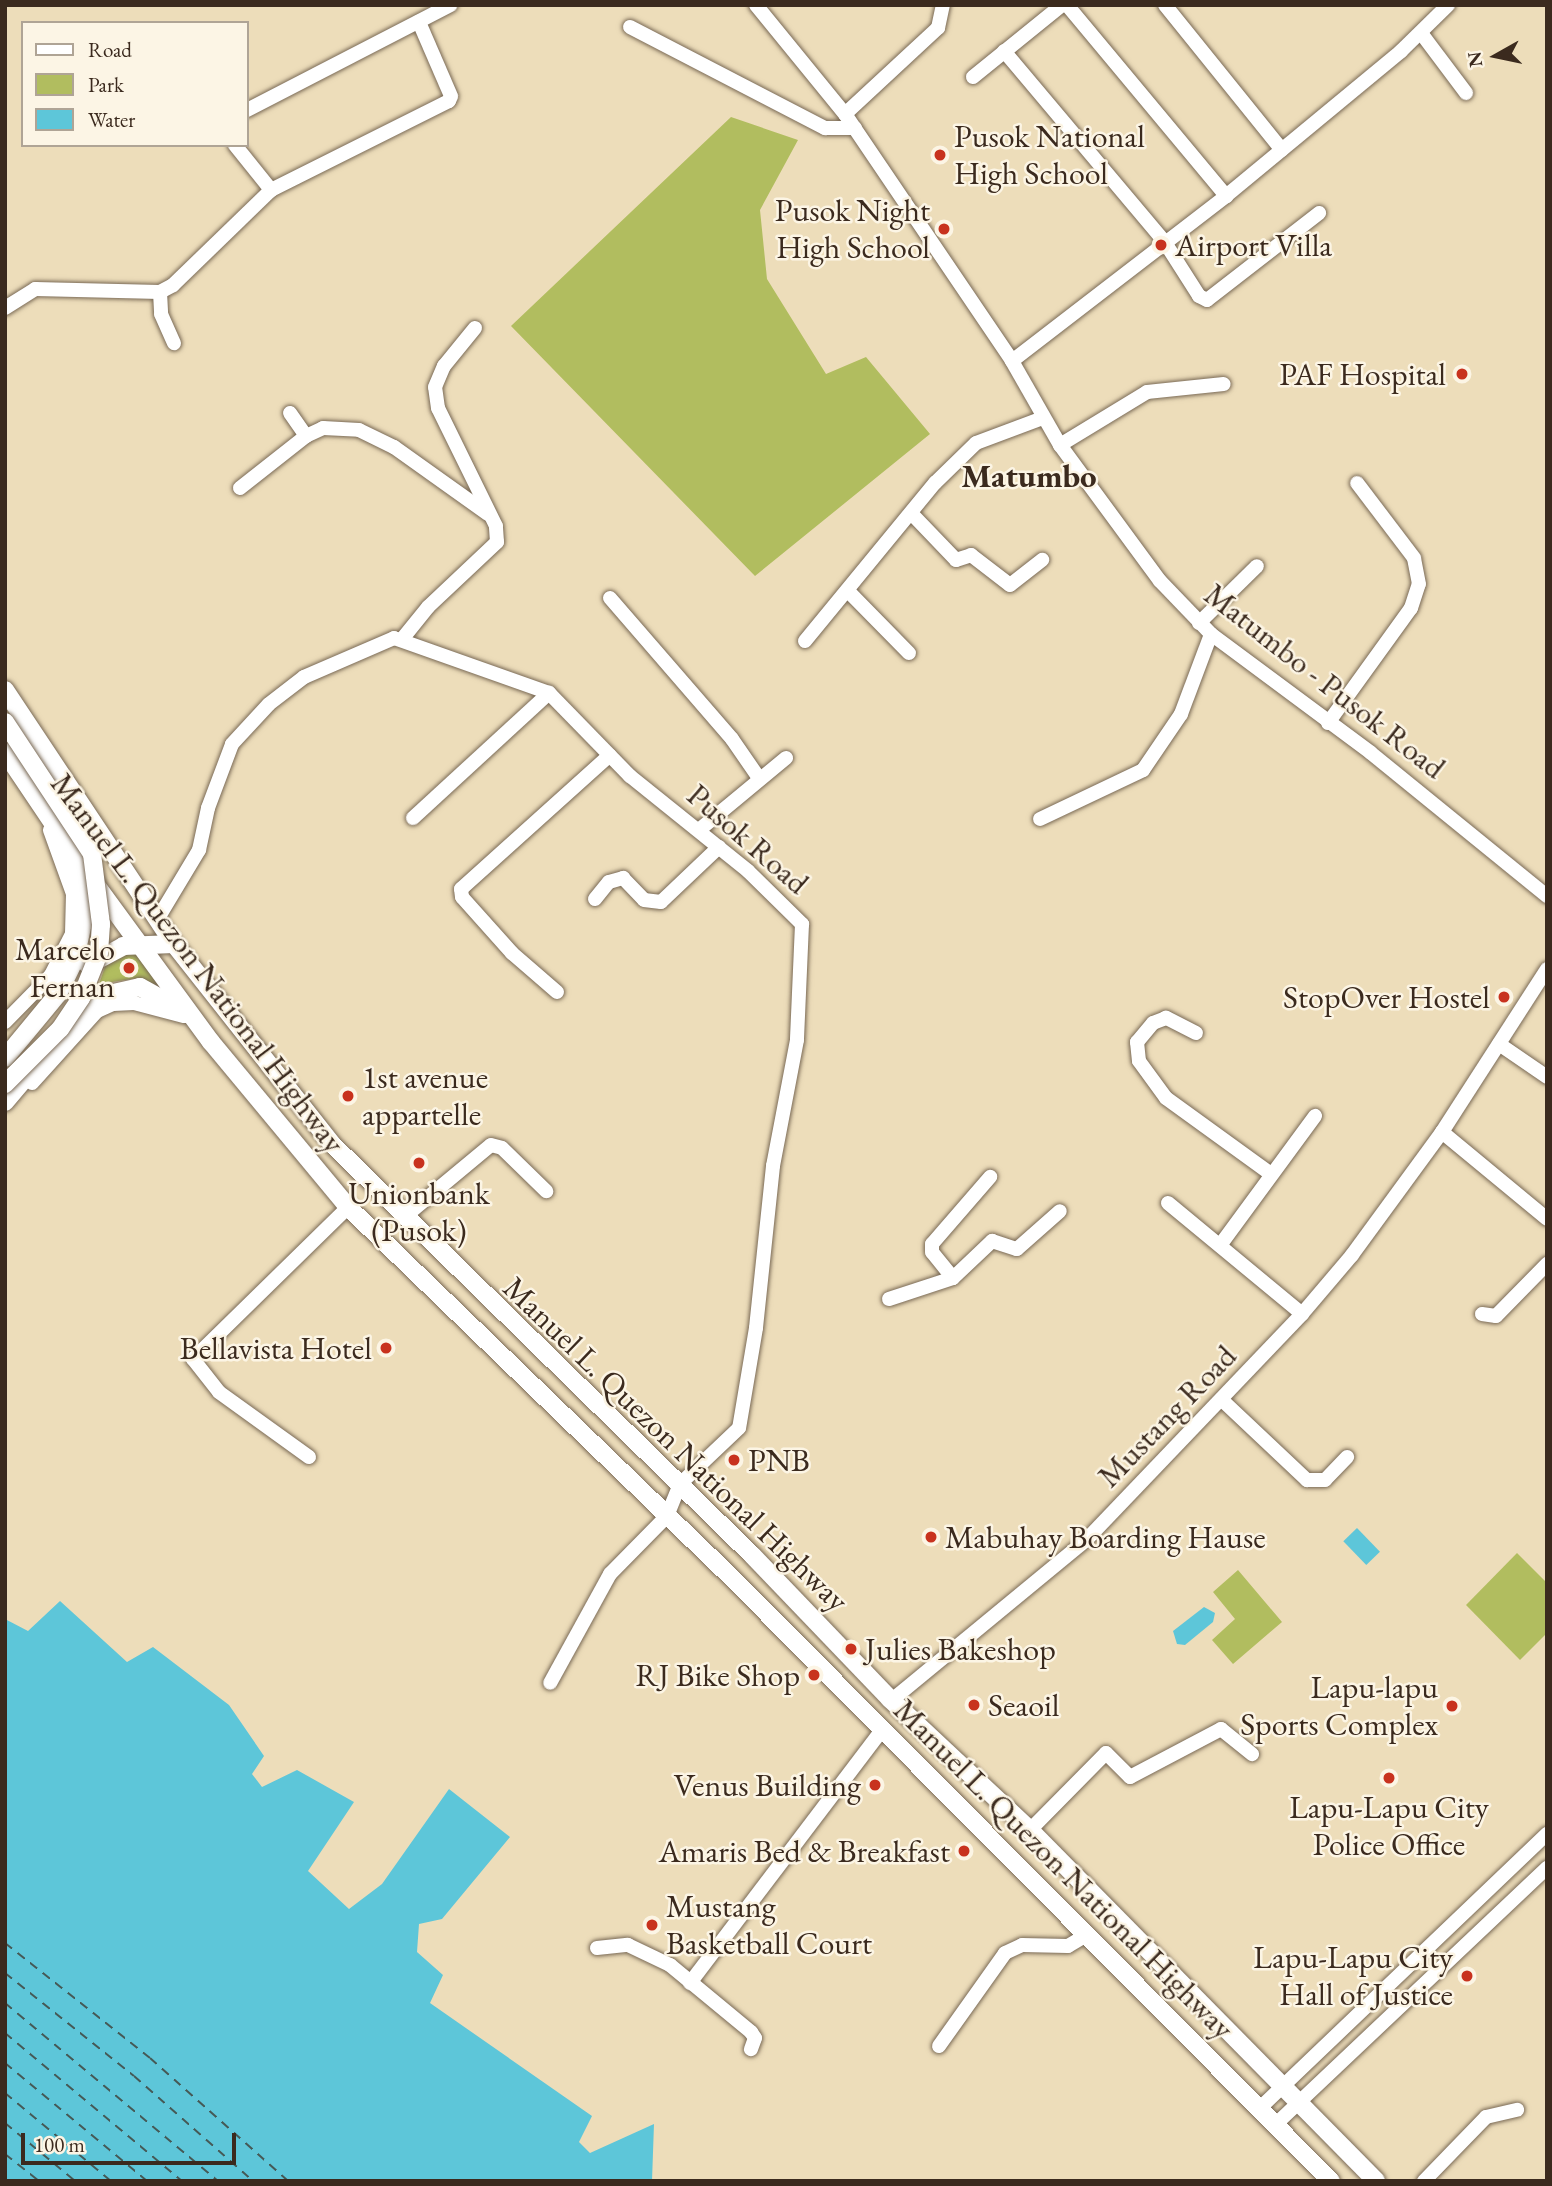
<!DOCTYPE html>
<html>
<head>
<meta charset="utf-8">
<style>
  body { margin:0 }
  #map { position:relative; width:1552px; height:2186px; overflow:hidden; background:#edddba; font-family:"EB Garamond",serif }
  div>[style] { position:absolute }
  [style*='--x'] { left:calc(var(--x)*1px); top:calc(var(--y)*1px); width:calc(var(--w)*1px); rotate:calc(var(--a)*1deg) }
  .green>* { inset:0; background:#b1bd5f }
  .water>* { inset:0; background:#5dc6d9; transform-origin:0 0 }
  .ferry>* { height:2px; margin-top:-1px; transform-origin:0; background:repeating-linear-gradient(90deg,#455956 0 9px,transparent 0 16px) }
  .roads { filter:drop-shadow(0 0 2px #796955) drop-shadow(0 0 2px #796955) }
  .minor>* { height:14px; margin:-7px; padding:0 7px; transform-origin:7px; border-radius:7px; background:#fff }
  .major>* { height:18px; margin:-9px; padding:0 9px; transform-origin:9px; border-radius:9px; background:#fff }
  .bridges { filter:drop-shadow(0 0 2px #796955) drop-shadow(0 0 2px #796955) }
  .major-bridge>* { height:18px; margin:-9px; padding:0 9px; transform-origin:9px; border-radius:9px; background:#fff }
  .dots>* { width:19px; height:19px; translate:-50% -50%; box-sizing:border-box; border:4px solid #fcf5e5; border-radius:50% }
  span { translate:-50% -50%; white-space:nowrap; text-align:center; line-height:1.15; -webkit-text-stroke:5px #fcf5e5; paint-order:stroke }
  .poi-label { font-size:32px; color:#3b2a1e }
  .left { translate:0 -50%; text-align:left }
  .right { translate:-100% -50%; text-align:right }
  .street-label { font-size:32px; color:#3b2a1e }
  .neighbourhood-label { font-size:33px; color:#3b2a1e; font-weight:700 }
  .frame { position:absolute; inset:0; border:7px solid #3b2a1e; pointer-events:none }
  .legend { position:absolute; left:21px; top:21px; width:228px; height:126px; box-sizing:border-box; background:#fcf5e5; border:2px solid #afa495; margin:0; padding:9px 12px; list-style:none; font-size:21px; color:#3b2a1e }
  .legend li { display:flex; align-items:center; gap:14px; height:35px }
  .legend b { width:35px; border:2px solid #afa495 }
  .north { position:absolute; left:1461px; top:21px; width:70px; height:70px; -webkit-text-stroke:5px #fcf5e5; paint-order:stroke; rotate:261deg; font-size:19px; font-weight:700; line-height:28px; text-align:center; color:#3b2a1e }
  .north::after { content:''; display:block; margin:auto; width:24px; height:32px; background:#3b2a1e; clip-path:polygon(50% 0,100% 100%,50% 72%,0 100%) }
  .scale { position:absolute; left:21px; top:2133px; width:215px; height:32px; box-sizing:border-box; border:4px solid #3b2a1e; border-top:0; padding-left:9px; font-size:21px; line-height:24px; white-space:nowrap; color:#3b2a1e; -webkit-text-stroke:5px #fcf5e5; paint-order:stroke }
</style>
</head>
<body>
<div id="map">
  <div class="green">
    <i style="clip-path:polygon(731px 117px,798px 140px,760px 210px,767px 279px,826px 374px,866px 357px,930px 434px,755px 576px,511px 326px)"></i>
    <i style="clip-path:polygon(127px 952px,141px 953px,165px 988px,138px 978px,99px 984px,106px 964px)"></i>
    <i style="clip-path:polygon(1517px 1553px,1547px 1583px,1547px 1633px,1520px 1660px,1466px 1605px)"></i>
    <i style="clip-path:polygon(1238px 1570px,1282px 1622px,1233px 1664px,1212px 1640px,1235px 1619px,1213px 1592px)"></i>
  </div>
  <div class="water">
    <i style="left:1357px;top:1528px;width:33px;height:19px;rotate:46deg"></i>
    <i style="clip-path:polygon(60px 1601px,127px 1662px,153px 1647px,229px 1705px,264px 1756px,252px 1774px,262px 1787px,297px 1770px,354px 1802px,308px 1871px,349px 1909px,382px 1884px,449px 1789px,510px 1837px,442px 1919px,419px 1924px,417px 1952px,443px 1975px,430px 2003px,592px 2116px,579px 2142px,590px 2153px,654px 2124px,652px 2181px,5px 2181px,5px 1619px,28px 1631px)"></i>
    <i style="clip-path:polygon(1204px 1607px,1215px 1613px,1213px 1622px,1185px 1645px,1177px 1644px,1173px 1631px)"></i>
  </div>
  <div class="ferry">
    <i style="--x:5;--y:1943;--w:185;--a:38.4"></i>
    <i style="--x:150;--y:2058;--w:185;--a:41.7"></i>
    <i style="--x:5;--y:1973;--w:165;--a:38.6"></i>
    <i style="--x:134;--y:2076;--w:159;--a:41.4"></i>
    <i style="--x:5;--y:2003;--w:278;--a:39.9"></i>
    <i style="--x:5;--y:2033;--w:231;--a:39.9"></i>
    <i style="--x:5;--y:2063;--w:185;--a:39.7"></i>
    <i style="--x:5;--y:2093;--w:138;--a:39.7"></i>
    <i style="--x:5;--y:2123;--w:91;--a:39.6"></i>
    <i style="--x:5;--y:2154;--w:43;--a:38.5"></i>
  </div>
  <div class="roads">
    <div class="minor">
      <i style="--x:756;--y:5;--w:141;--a:50.8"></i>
      <i style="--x:845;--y:114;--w:298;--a:55.9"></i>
      <i style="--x:1012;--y:361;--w:97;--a:60.3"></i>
      <i style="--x:1060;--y:445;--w:169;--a:53.7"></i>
      <i style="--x:1160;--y:581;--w:74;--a:46.1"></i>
      <i style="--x:1211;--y:634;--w:199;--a:36.6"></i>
      <i style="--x:1371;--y:753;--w:227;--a:39.1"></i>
      <i style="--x:1067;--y:5;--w:249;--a:50.2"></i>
      <i style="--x:1165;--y:5;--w:186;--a:51.1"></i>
      <i style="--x:630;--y:27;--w:220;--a:27.4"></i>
      <i style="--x:825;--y:128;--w:30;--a:0"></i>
      <i style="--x:1421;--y:33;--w:75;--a:53.1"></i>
      <i style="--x:1004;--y:51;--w:248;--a:49.9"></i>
      <i style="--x:1164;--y:241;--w:65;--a:57.5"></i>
      <i style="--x:1199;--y:296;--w:9;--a:27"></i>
      <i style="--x:1207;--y:300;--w:142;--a:-37.8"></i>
      <i style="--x:973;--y:77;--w:114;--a:-39"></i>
      <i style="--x:247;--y:110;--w:229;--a:-27.3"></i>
      <i style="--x:845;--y:114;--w:127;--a:-42.8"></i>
      <i style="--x:938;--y:28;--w:24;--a:-78"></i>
      <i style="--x:235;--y:145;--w:58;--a:51.3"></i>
      <i style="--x:160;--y:292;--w:22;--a:87"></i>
      <i style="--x:161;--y:314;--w:32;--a:66"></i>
      <i style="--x:5;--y:308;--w:36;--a:-32"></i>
      <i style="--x:35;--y:289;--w:125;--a:1.4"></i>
      <i style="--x:160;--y:292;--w:15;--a:-28"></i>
      <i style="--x:173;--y:285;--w:136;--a:-44.1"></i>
      <i style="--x:271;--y:190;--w:199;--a:-26.6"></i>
      <i style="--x:449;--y:101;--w:5;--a:-68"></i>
      <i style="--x:451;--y:96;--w:81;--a:-113.4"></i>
      <i style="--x:1012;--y:361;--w:270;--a:-37.6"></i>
      <i style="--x:1226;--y:196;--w:227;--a:-39.6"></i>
      <i style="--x:1401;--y:51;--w:66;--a:-44.4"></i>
      <i style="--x:290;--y:413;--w:28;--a:55"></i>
      <i style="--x:1060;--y:445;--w:102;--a:-31.3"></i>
      <i style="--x:1147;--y:392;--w:77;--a:-5.9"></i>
      <i style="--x:240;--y:488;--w:84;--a:-38.2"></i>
      <i style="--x:306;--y:436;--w:19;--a:-25"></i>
      <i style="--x:323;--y:428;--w:36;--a:3"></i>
      <i style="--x:359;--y:430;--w:39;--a:26"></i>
      <i style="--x:394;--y:447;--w:115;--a:35.5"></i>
      <i style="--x:911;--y:513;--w:65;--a:46.2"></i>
      <i style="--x:956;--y:560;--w:16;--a:-18"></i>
      <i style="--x:971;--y:555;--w:49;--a:37.6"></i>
      <i style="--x:1010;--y:585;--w:41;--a:-38"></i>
      <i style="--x:848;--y:591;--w:87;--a:45.5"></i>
      <i style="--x:610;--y:598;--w:186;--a:49.1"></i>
      <i style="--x:732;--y:739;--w:47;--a:55.3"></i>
      <i style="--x:1199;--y:623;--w:81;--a:-44.5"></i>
      <i style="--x:403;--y:638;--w:40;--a:-51"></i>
      <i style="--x:428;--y:607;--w:95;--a:-43.3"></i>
      <i style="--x:497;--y:542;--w:16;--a:-94"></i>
      <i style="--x:496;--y:526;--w:131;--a:-116.2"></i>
      <i style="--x:438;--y:408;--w:21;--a:-98"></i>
      <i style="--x:435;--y:387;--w:23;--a:-67"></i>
      <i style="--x:444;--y:366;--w:49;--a:-50.8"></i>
      <i style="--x:805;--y:641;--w:205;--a:-50.6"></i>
      <i style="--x:935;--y:483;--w:57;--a:-44.3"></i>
      <i style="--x:976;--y:443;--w:72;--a:-20.5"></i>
      <i style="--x:1328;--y:723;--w:142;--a:-54.2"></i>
      <i style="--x:1411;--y:608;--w:25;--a:-72"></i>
      <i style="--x:1419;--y:584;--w:26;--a:-101"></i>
      <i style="--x:1414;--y:558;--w:94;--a:-127.2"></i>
      <i style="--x:413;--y:818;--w:185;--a:-42.6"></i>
      <i style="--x:1040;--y:819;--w:114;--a:-25.4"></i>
      <i style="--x:1143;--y:770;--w:68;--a:-55.8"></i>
      <i style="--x:1181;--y:714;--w:85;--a:-69.4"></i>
      <i style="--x:699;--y:830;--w:113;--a:-39.6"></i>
      <i style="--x:595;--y:899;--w:22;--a:-51"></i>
      <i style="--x:609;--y:882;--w:15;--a:-16"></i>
      <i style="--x:623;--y:878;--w:30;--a:46"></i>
      <i style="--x:644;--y:900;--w:17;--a:7"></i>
      <i style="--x:661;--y:902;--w:80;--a:-43.5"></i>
      <i style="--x:157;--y:920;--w:82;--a:-59"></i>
      <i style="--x:199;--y:850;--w:43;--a:-77.9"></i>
      <i style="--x:208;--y:808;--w:68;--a:-69.4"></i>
      <i style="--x:232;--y:744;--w:54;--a:-47.2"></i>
      <i style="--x:269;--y:704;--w:44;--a:-37.6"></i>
      <i style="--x:304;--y:677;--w:98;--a:-23.4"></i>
      <i style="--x:394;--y:638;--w:164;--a:19.5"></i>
      <i style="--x:549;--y:693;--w:116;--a:45.7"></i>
      <i style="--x:630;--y:776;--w:151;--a:38.8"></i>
      <i style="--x:748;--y:871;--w:76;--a:44.5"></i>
      <i style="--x:802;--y:924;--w:116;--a:92.5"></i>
      <i style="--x:797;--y:1040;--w:128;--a:100.8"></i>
      <i style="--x:773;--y:1166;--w:163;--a:96"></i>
      <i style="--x:756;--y:1328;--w:101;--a:99.6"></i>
      <i style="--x:739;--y:1428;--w:81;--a:136.5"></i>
      <i style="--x:680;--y:1484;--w:35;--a:112"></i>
      <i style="--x:667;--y:1516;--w:81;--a:134.5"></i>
      <i style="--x:610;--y:1574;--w:124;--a:118.8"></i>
      <i style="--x:557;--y:992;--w:60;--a:-139.1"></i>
      <i style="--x:512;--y:953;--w:75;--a:-131.8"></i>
      <i style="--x:462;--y:897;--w:8;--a:-97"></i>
      <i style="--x:461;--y:889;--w:200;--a:-42"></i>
      <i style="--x:5;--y:1022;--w:66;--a:-45.6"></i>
      <i style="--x:51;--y:975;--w:46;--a:-62.9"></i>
      <i style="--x:72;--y:934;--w:40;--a:-88.6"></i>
      <i style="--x:73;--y:894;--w:68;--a:-109.8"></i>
      <i style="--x:1196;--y:1033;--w:34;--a:-153"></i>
      <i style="--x:1166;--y:1018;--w:14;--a:159"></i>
      <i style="--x:1153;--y:1023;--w:25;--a:130"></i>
      <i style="--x:1137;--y:1042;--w:19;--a:84"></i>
      <i style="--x:1139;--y:1061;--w:46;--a:53.9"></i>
      <i style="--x:1166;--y:1098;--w:130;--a:35.9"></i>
      <i style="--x:1499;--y:1044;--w:58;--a:34.5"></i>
      <i style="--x:32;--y:1083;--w:97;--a:-47.9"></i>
      <i style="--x:97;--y:1011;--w:17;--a:-24"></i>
      <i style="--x:113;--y:1004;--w:21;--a:-3"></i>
      <i style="--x:134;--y:1003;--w:52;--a:14.6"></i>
      <i style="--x:1442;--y:1132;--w:136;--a:39.6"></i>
      <i style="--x:1168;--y:1203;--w:174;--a:39.6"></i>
      <i style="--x:403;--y:1218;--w:114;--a:-39.7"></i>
      <i style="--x:491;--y:1145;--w:11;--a:15"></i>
      <i style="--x:502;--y:1148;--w:62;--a:44.3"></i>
      <i style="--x:1221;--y:1244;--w:159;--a:-53.7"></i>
      <i style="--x:953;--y:1278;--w:33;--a:-129"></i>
      <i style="--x:932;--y:1252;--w:8;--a:-90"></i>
      <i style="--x:932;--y:1244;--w:89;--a:-49.1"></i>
      <i style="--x:889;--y:1299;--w:67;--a:-18.2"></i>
      <i style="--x:953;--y:1278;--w:54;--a:-43.5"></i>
      <i style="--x:992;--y:1241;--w:26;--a:18"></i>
      <i style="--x:1017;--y:1249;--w:57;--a:-41.5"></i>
      <i style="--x:1482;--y:1314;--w:14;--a:8"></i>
      <i style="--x:1496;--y:1316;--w:73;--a:-45.6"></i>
      <i style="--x:1222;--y:1400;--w:117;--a:43.3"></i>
      <i style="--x:1307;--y:1480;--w:18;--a:0"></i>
      <i style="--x:1325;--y:1480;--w:32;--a:-46"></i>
      <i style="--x:309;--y:1457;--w:111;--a:-144.2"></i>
      <i style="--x:219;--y:1392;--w:42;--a:-128.2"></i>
      <i style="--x:193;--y:1359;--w:217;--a:-44.4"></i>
      <i style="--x:892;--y:1700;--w:253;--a:-39.5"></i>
      <i style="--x:1087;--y:1539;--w:311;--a:-46.3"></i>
      <i style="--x:1302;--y:1314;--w:77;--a:-49.7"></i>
      <i style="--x:1352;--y:1255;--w:152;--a:-53.8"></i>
      <i style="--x:1442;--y:1132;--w:194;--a:-57.2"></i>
      <i style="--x:1030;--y:1830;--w:108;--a:-45.4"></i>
      <i style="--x:1106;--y:1753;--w:34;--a:45"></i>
      <i style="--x:1130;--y:1777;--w:103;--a:-27.8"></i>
      <i style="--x:1221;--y:1729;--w:40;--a:39"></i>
      <i style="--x:597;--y:1948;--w:31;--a:-6"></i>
      <i style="--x:628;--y:1945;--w:47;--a:25.5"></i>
      <i style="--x:670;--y:1965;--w:105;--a:39.6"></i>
      <i style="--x:751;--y:2032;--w:7;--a:56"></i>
      <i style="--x:755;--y:2038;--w:12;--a:110"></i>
      <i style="--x:690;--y:1983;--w:319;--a:-52.8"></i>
      <i style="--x:939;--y:2046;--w:114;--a:-54.6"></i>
      <i style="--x:1005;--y:1953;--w:19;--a:-25"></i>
      <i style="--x:1022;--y:1945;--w:46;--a:1.2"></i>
      <i style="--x:1068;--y:1946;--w:21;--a:-31"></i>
      <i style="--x:1260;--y:2108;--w:397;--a:-43.7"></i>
      <i style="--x:1276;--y:2124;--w:373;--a:-43.4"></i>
      <i style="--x:1424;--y:2181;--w:89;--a:-45.9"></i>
      <i style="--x:1486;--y:2117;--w:32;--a:-13"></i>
    </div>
    <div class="major">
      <i style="--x:5;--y:690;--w:305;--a:56.4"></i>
      <i style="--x:174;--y:944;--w:255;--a:51.7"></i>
      <i style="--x:332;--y:1144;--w:589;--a:44.38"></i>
      <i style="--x:753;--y:1556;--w:198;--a:46.2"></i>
      <i style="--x:890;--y:1699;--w:192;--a:43.1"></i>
      <i style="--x:1030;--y:1830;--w:493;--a:45.4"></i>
      <i style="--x:5;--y:752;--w:129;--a:56.1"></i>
      <i style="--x:77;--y:859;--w:227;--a:53.8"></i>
      <i style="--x:211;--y:1042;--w:214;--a:50.3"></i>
      <i style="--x:348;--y:1207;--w:530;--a:44.01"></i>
      <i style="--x:729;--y:1575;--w:854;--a:45.19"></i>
      <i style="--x:88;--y:965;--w:40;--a:-28"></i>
      <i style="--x:123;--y:946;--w:51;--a:-2.2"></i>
      <i style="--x:5;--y:1058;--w:83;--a:-50.4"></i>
      <i style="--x:58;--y:994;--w:39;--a:-64"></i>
      <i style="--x:75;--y:959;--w:42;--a:-77.6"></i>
      <i style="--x:84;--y:918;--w:55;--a:-97.3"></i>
      <i style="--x:5;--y:1102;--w:127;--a:-49.8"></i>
      <i style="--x:87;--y:1005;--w:16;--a:-35"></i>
      <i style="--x:100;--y:996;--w:41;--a:-12.7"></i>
      <i style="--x:140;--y:987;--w:46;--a:28.8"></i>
    </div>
  </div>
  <div class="bridges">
    <div class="major-bridge">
      <i style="--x:5;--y:722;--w:158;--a:56.6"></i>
      <i style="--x:92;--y:854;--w:71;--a:82.7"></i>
      <i style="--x:101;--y:924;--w:29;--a:94"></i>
      <i style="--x:99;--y:953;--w:48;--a:111.8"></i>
      <i style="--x:81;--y:998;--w:37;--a:124"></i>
      <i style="--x:60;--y:1029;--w:78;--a:135"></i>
    </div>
  </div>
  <div class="dots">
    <i style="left:940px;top:155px;background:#c8321e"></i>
    <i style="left:944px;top:229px;background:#c8321e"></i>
    <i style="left:1161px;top:245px;background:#c8321e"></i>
    <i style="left:1462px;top:374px;background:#c8321e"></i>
    <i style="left:129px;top:968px;background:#c8321e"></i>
    <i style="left:1504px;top:997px;background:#c8321e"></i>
    <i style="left:348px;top:1096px;background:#c8321e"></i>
    <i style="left:419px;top:1163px;background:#c8321e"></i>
    <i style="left:386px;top:1348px;background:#c8321e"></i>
    <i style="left:734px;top:1460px;background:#c8321e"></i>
    <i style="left:931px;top:1537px;background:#c8321e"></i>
    <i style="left:851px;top:1649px;background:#c8321e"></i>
    <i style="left:814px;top:1675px;background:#c8321e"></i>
    <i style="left:974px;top:1705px;background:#c8321e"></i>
    <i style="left:1452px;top:1706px;background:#c8321e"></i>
    <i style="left:1389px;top:1778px;background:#c8321e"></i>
    <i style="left:875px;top:1785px;background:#c8321e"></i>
    <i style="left:964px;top:1851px;background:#c8321e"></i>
    <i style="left:652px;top:1925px;background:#c8321e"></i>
    <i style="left:1467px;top:1976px;background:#c8321e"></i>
  </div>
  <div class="poi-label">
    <span class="left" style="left:954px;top:155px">Pusok National<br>High School</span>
    <span class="right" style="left:930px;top:229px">Pusok Night<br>High School</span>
    <span class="left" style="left:1175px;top:245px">Airport Villa</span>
    <span class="right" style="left:1446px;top:374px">PAF Hospital</span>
    <span class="right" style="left:115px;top:968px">Marcelo<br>Fernan</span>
    <span class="right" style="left:1490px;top:997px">StopOver Hostel</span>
    <span class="left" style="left:362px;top:1096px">1st avenue<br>appartelle</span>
    <span style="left:419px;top:1212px">Unionbank<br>(Pusok)</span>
    <span class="right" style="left:372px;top:1348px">Bellavista Hotel</span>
    <span class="left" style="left:748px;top:1460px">PNB</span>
    <span class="left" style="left:945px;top:1537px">Mabuhay Boarding Hause</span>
    <span class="left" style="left:865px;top:1649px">Julies Bakeshop</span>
    <span class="right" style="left:800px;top:1675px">RJ Bike Shop</span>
    <span class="right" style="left:1438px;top:1706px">Lapu-lapu<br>Sports Complex</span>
    <span class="left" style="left:988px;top:1705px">Seaoil</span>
    <span class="right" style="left:861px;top:1785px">Venus Building</span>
    <span style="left:1389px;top:1826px">Lapu-Lapu City<br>Police Office</span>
    <span class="right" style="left:950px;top:1851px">Amaris Bed &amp; Breakfast</span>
    <span class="left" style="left:666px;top:1925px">Mustang<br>Basketball Court</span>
    <span class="right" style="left:1453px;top:1976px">Lapu-Lapu City<br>Hall of Justice</span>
  </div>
  <div class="street-label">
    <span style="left:1325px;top:681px;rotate:38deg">Matumbo - Pusok Road</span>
    <span style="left:748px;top:839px;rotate:41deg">Pusok Road</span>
    <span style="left:198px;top:963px;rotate:53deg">Manuel L. Quezon National Highway</span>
    <span style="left:1167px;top:1416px;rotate:-46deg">Mustang Road</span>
    <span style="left:676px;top:1444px;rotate:44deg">Manuel L. Quezon National Highway</span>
    <span style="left:1064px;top:1869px;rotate:45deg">Manuel L. Quezon National Highway</span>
  </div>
  <div class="neighbourhood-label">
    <span style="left:1029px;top:476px">Matumbo</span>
  </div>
  <div class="frame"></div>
  <ul class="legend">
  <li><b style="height:9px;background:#fff"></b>Road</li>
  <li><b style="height:19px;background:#b1bd5f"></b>Park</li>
  <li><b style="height:19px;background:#5dc6d9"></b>Water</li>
  </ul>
  <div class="north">N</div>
  <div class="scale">100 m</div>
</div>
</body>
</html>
